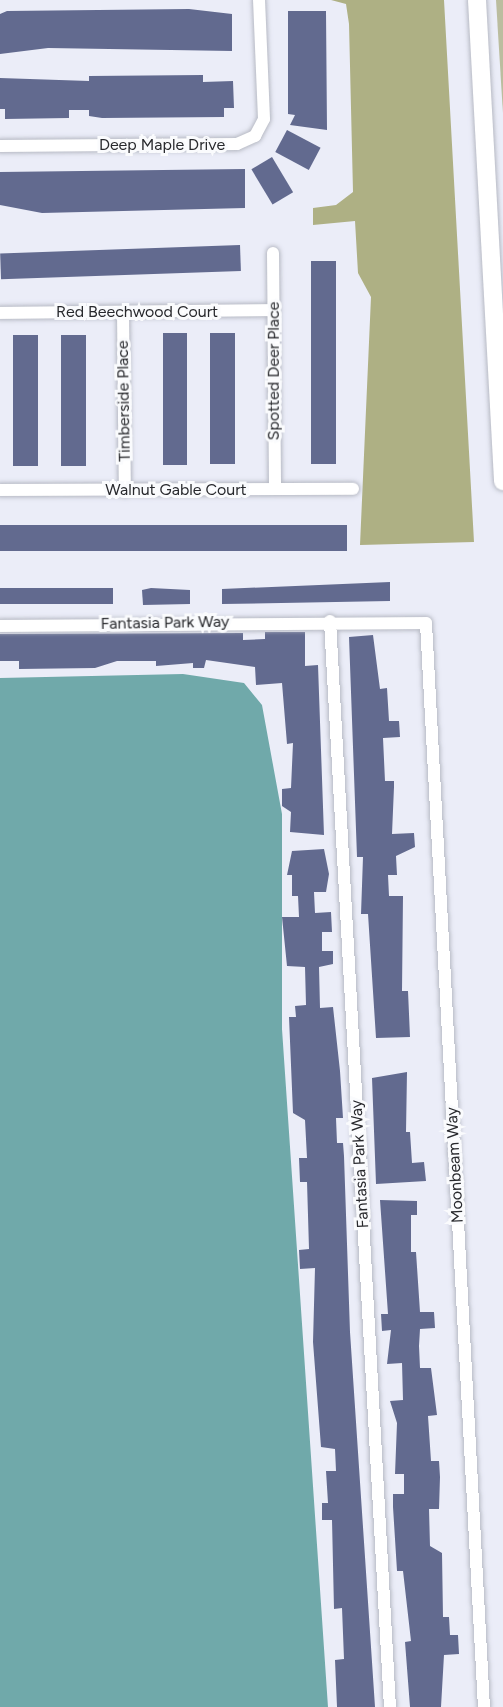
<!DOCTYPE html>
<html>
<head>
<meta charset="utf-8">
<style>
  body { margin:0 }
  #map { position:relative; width:503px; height:1707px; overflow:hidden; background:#ebedf8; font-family:Figtree,sans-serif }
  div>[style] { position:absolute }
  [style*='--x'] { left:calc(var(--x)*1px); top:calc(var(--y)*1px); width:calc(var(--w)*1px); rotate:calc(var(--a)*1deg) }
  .green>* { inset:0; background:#bbbd9f }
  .forest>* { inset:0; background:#aeb084 }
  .water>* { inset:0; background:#70a9aa }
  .building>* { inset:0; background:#626a8f; transform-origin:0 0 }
  .roads { filter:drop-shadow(0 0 2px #b7bac4) drop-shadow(0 0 2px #b7bac4) }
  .minor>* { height:12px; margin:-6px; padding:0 6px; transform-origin:6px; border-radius:6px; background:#fff }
  .highway>* { height:18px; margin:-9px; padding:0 9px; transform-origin:9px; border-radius:9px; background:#fff }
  span { translate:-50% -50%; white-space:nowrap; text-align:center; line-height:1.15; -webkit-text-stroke:6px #fafbfd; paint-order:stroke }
  .street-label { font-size:16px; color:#28292d }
</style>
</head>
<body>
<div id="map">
  <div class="green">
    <i style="clip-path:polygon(496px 0,503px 0,503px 113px,502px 98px)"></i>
  </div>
  <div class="forest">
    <i style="clip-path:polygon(331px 0,444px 0,474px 542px,360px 545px,371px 297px,358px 273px,355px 221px,313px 225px,313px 208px,336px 205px,353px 192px,349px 24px,346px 4px)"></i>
  </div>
  <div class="water">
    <i style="clip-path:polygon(183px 674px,244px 683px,262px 705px,282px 814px,282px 1029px,328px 1707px,0 1707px,0 678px)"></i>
  </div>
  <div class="building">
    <i style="clip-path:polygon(189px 9px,232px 14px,232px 51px,48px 48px,0 54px,0 14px,7px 11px)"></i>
    <i style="clip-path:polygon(288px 11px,326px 11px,327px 130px,290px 125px,295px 115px,288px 114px)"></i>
    <i style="clip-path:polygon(203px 75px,203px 82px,233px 81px,234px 108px,224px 108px,224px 117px,102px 118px,89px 116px,89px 110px,69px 110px,69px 118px,5px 119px,5px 109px,0 109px,0 78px,89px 81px,89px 76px)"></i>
    <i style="left:287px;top:130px;width:38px;height:25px;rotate:28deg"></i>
    <i style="left:272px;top:157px;width:41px;height:24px;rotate:59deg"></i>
    <i style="clip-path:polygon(245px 169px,245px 208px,42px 213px,0 205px,0 172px)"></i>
    <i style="left:240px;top:245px;width:26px;height:240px;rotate:88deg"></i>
    <i style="left:311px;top:261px;width:25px;height:203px"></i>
    <i style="left:187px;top:333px;width:132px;height:24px;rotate:90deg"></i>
    <i style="left:235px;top:333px;width:131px;height:25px;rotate:90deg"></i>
    <i style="left:13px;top:335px;width:25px;height:131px"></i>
    <i style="left:61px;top:335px;width:25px;height:131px"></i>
    <i style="left:0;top:525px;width:347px;height:26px"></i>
    <i style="clip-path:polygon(390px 582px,390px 601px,222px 604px,222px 589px)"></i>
    <i style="left:0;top:588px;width:113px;height:16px"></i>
    <i style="clip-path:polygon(151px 588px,190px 590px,190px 604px,143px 605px,142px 590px)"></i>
    <i style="clip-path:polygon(265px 632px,305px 632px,305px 666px,318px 665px,324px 835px,290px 832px,291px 812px,282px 806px,282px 789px,291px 788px,293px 743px,287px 744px,282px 683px,256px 685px,255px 667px,206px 660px,204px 668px,193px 668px,193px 663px,156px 666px,156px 661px,117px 661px,95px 668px,19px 669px,19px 661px,0 661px,0 634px,243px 633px,243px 640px,265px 639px)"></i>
    <i style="clip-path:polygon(373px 635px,380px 689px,387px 688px,389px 721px,399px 721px,400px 737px,383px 738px,385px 781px,394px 781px,394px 787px,392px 834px,414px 833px,415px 847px,396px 856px,397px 875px,388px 875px,389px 896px,403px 896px,402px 991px,408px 991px,410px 1037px,376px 1038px,368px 914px,361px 914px,363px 857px,357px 857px,349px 637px)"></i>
    <i style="clip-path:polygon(324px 849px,329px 874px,326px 892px,314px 892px,315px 913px,331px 912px,332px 932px,322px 932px,322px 951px,333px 951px,333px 964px,319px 967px,320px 1008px,333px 1007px,340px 1071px,343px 1118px,336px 1118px,337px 1143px,343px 1143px,344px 1156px,350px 1332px,375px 1707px,337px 1707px,335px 1660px,344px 1659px,342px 1608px,334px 1609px,332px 1520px,322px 1520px,322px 1503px,328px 1503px,326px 1471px,336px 1471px,335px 1449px,321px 1447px,313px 1342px,315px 1268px,300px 1269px,299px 1250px,309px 1249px,307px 1182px,300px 1182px,299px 1158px,307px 1158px,305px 1120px,293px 1113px,289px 1017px,296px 1017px,295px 1006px,306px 1005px,305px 967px,287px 966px,282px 917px,299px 917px,298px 896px,292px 896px,292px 875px,287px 875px,292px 851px)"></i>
    <i style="clip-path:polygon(407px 1072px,406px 1132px,410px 1132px,412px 1163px,424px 1162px,426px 1181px,376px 1184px,372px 1078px)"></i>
    <i style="clip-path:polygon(380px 1200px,417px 1201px,417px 1215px,411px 1215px,411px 1252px,416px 1252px,420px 1312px,434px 1312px,435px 1328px,420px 1329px,419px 1346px,420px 1368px,431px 1368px,437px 1415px,428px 1416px,431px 1461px,439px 1461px,440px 1477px,439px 1509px,429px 1509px,430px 1546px,442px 1553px,443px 1617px,449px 1617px,450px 1635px,458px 1635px,459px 1654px,444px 1655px,441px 1707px,410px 1707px,405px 1642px,411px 1641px,403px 1571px,397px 1571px,393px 1507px,393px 1494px,404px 1494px,404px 1474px,395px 1474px,397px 1423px,390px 1401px,403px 1400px,402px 1363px,387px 1364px,391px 1330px,382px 1331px,381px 1314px,388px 1314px)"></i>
  </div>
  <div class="roads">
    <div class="minor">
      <i style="--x:0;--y:146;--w:237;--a:-0.5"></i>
      <i style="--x:237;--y:144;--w:20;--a:-24"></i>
      <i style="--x:255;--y:136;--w:19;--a:-62"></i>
      <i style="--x:264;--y:119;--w:119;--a:-92.4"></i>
      <i style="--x:273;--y:253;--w:236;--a:89.5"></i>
      <i style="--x:123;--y:312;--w:179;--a:89.4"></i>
      <i style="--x:0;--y:313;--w:274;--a:-0.6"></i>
      <i style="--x:0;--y:490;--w:353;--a:-0.2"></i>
      <i style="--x:330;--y:621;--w:1088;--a:86.84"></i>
      <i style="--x:0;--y:626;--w:426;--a:-0.4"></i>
      <i style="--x:426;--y:623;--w:1086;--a:86.94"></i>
    </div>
    <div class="highway">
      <i style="--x:477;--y:0;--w:482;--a:86.9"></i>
    </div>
  </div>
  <div class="street-label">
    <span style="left:162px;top:145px">Deep Maple Drive</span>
    <span style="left:137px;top:312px">Red Beechwood Court</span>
    <span style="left:274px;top:371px;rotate:-90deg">Spotted Deer Place</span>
    <span style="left:124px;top:401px;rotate:-91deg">Timberside Place</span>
    <span style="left:176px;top:490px">Walnut Gable Court</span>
    <span style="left:165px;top:623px;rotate:-1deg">Fantasia Park Way</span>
    <span style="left:360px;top:1164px;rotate:-93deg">Fantasia Park Way</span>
    <span style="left:455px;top:1165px;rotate:-93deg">Moonbeam Way</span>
  </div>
</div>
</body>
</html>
